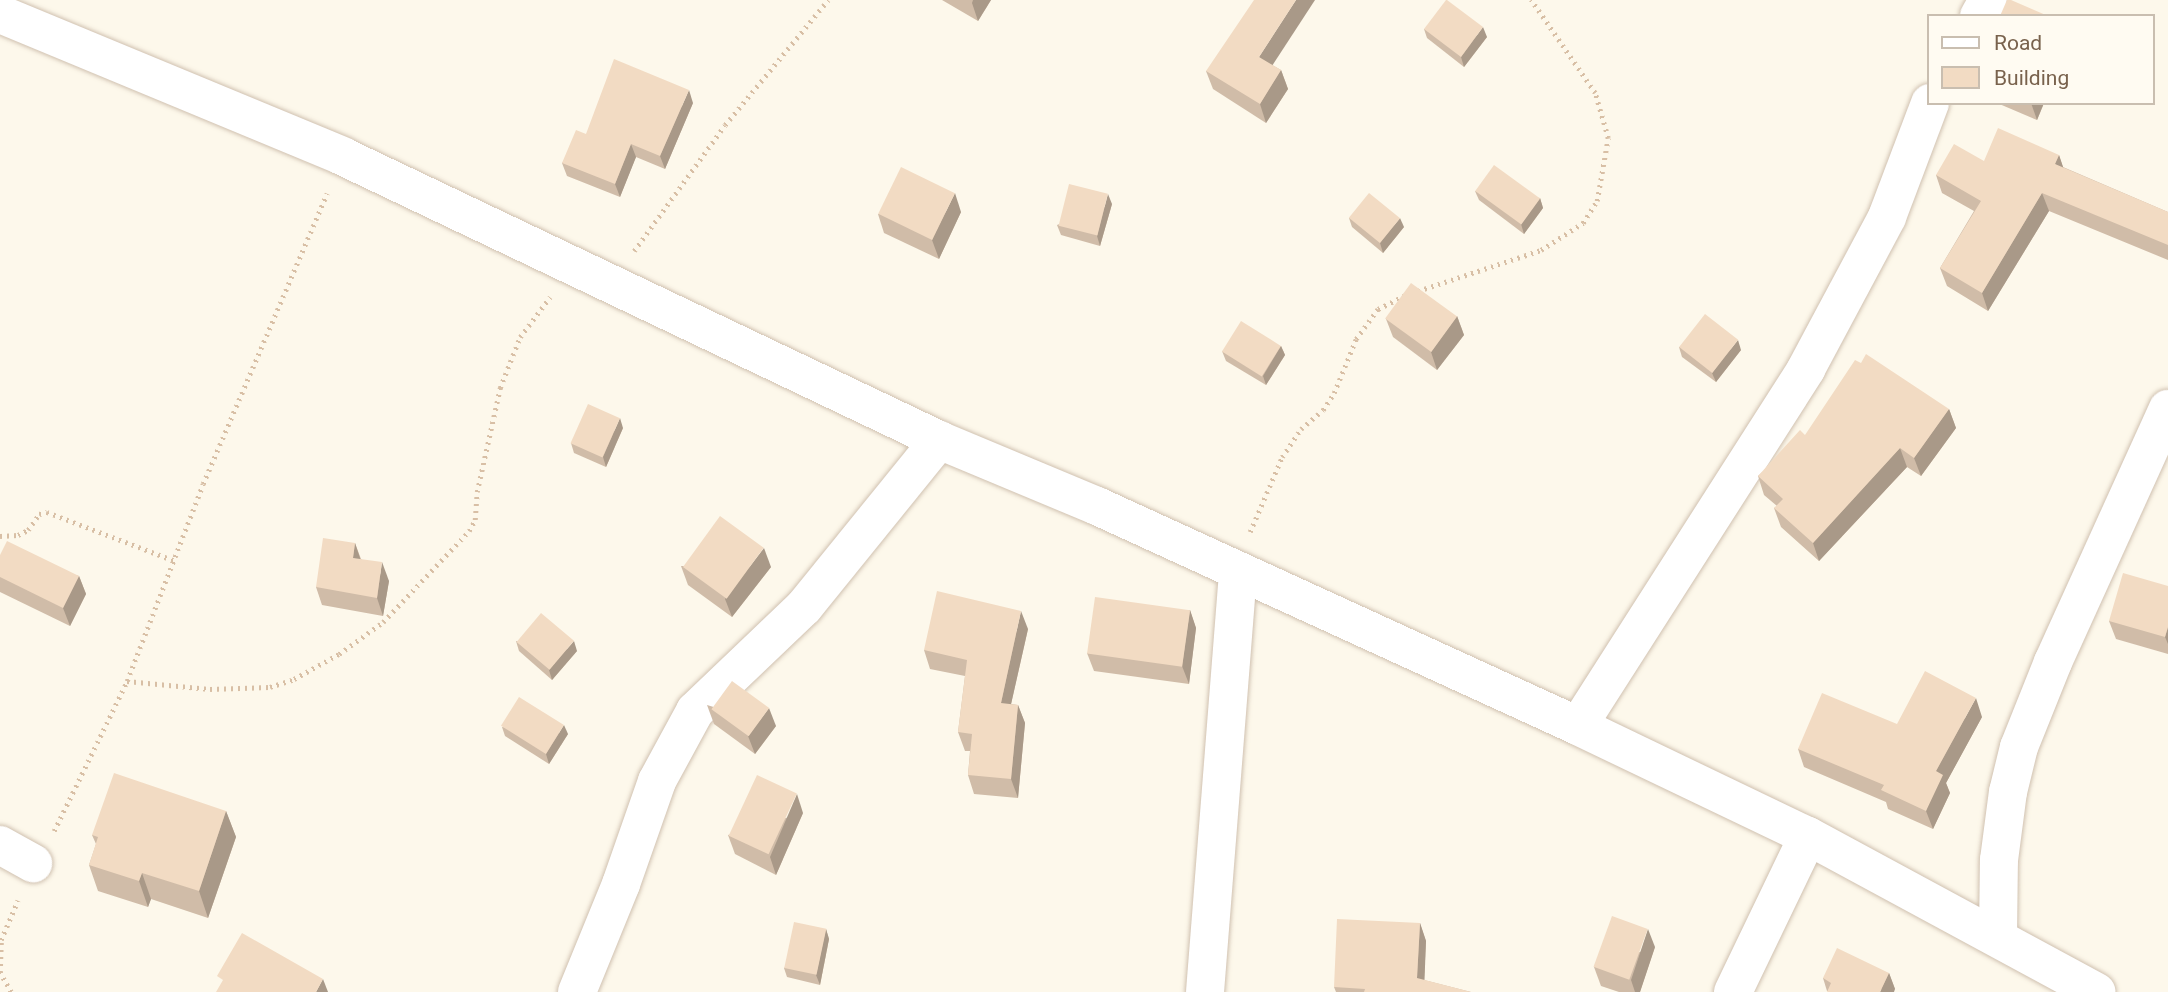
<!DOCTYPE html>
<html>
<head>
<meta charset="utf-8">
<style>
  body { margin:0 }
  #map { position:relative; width:2168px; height:992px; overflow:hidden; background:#fdf8eb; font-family:Roboto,sans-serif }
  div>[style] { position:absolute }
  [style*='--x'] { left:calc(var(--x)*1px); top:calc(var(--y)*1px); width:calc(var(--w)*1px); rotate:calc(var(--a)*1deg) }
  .path>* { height:4.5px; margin-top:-2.25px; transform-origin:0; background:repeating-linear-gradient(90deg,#d8bfa5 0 2px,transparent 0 7px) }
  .roads { filter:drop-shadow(0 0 2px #d0c1b0) drop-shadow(0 0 2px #d0c1b0) }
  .minor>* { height:38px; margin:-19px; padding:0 19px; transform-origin:19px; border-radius:19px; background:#fff }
  .wall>* { inset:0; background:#d0bca8 }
  .shaded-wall>* { inset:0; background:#a99988 }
  .building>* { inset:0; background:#f2dbc3; transform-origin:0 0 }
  span { translate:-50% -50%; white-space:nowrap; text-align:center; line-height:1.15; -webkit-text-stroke:5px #fffbf2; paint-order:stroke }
  .legend { position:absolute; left:1927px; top:14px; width:228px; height:91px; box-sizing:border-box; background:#fffbf2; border:2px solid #c9beb0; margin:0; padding:9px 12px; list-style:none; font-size:21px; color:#79624d }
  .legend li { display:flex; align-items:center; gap:14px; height:35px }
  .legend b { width:35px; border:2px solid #c9beb0 }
</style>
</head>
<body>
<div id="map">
  <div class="path">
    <i style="--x:634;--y:251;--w:155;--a:-54.2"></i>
    <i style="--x:725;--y:125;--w:162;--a:-50.5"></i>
    <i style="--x:1418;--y:291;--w:130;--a:-18.4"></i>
    <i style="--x:1541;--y:250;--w:50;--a:-32.7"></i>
    <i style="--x:1583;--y:223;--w:26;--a:-58"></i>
    <i style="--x:1597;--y:201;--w:64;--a:-80.1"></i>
    <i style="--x:1608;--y:138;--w:47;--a:-106.1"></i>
    <i style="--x:1595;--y:93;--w:113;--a:-124.5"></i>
    <i style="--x:1250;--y:532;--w:82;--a:-66.9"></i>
    <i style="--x:1282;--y:457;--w:34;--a:-56"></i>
    <i style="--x:1301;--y:429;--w:29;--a:-41"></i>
    <i style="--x:1323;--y:410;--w:20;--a:-57"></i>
    <i style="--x:1334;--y:393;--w:58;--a:-67.8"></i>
    <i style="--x:1356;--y:339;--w:37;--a:-54"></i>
    <i style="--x:1378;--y:309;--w:31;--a:-27"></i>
    <i style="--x:0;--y:536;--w:18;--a:-3"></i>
    <i style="--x:18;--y:535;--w:11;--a:-27"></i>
    <i style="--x:28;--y:530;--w:19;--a:-55"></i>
    <i style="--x:39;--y:514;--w:8;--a:-14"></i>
    <i style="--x:47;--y:512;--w:137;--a:20.9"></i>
    <i style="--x:127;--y:681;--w:83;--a:5.5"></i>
    <i style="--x:210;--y:689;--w:60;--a:-1.9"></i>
    <i style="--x:270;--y:687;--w:25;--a:-18"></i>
    <i style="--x:294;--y:679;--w:51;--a:-29.1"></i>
    <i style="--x:339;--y:654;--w:54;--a:-36"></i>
    <i style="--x:383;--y:622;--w:125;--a:-46.6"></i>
    <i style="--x:469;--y:531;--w:13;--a:-61"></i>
    <i style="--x:475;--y:520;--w:28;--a:-86"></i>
    <i style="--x:477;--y:492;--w:107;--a:-77.5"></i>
    <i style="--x:500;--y:388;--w:55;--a:-68.6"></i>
    <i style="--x:520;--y:337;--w:50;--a:-53.1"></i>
    <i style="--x:54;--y:831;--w:167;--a:-64"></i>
    <i style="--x:127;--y:681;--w:211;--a:-68.9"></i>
    <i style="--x:203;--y:484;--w:316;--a:-66.9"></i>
    <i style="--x:11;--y:992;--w:22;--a:-120"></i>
    <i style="--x:0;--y:973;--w:33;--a:-88"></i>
    <i style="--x:1;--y:940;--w:43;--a:-67"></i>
  </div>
  <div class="roads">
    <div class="minor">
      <i style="--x:0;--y:14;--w:370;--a:22.5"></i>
      <i style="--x:342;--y:156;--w:661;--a:25.44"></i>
      <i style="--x:939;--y:440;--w:171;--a:22.7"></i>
      <i style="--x:1097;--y:506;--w:529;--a:24.58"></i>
      <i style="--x:1578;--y:726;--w:255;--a:25.6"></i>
      <i style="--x:1808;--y:836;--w:328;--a:28.4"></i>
      <i style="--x:1979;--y:16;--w:18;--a:-61"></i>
      <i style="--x:1578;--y:726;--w:424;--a:-57.4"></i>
      <i style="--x:1806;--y:369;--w:172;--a:-61.9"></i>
      <i style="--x:1887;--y:217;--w:122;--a:-69.3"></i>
      <i style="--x:0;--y:845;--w:38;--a:29"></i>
      <i style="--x:1998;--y:937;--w:77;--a:-89.3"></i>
      <i style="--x:1999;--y:860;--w:69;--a:-82.5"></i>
      <i style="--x:2008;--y:792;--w:46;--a:-76.3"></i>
      <i style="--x:2019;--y:747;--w:92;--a:-68.2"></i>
      <i style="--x:2053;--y:662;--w:278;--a:-65.6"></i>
      <i style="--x:577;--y:992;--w:117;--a:-67.8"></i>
      <i style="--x:621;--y:884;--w:109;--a:-70.7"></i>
      <i style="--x:657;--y:781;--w:80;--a:-61.5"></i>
      <i style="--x:695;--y:711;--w:151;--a:-43.7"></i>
      <i style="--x:804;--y:607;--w:215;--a:-51"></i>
      <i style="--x:1205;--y:992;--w:422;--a:-85.5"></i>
      <i style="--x:1733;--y:992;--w:173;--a:-64.3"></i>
    </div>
  </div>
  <div class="wall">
    <i style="clip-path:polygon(942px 0,991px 0,978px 21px)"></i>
    <i style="clip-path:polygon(1424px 29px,1487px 37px,1464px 67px,1427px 38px)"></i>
    <i style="clip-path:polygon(1272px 65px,1281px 70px,1288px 89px,1266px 123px,1213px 89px,1206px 71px)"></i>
    <i style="clip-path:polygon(693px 103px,665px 169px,636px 157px,620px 197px,567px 176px,562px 163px,586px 134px)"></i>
    <i style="clip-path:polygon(1997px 103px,2044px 103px,2037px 120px)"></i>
    <i style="clip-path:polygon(2059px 155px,2063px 167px,2168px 212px,2168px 260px,2049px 211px,1988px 311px,1947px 286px,1940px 268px,1974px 211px,1942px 193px,1936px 175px,1984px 161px)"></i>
    <i style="clip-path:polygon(1475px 191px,1540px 198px,1543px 208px,1524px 234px,1479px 200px)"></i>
    <i style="clip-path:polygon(1112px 204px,1100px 246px,1061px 235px,1057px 225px)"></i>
    <i style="clip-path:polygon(961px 212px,939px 259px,884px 233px,878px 214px)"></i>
    <i style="clip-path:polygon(1349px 218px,1404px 227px,1383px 253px,1352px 227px)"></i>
    <i style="clip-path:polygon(1457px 316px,1464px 335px,1437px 370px,1393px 337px,1386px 319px)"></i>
    <i style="clip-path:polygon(1281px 346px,1285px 355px,1266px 385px,1226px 361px,1222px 351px)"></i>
    <i style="clip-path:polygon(1679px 347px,1741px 350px,1716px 382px,1682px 357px)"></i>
    <i style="clip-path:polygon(1949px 409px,1956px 428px,1921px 476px,1907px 467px,1819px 561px,1781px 527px,1774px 508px,1777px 506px,1764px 495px,1758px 476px,1805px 435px)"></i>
    <i style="clip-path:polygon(623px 428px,606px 467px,574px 453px,571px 443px)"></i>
    <i style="clip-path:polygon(355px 543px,361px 559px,389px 581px,383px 616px,322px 605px,316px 587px)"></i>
    <i style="clip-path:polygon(0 555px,79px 576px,86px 594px,70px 626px,0 592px)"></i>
    <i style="clip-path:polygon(681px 566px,771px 567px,732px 617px,688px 585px)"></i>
    <i style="clip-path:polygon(2168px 586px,2168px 654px,2116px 639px,2109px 621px)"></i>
    <i style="clip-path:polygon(1190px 610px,1196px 628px,1189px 684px,1094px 671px,1087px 653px)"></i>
    <i style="clip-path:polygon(1028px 629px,1011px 704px,1018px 705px,1025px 723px,1018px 798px,974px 794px,968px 775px,970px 751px,965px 751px,958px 732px,965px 676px,930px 669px,924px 650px)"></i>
    <i style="clip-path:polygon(516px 641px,577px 651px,552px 680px,519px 651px)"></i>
    <i style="clip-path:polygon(707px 705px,776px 726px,755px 754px,714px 724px)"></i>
    <i style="clip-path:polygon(1982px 717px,1946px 783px,1950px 793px,1933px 829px,1888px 809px,1886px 802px,1804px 767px,1798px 749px,1897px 724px)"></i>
    <i style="clip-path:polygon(502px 727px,568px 734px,549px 764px,505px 736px)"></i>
    <i style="clip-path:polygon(226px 811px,236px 837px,208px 918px,151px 899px,148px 907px,98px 891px,89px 865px,96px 844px,92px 835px)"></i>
    <i style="clip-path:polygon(803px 813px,776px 875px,735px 854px,728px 835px)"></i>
    <i style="clip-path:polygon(1420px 923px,1426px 941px,1424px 980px,1471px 992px,1336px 992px,1334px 987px)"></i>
    <i style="clip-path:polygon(826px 929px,829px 939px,820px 985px,787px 977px,784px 968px)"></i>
    <i style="clip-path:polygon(1655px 947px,1640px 992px,1619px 992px,1601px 986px,1594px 967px)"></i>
    <i style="clip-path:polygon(1889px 973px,1895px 989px,1827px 991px,1823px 978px)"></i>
  </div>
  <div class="shaded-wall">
    <i style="clip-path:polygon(973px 0,991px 0,978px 21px,972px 3px)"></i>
    <i style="clip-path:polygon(1296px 0,1315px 0,1266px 75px,1259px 57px)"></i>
    <i style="clip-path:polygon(1483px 27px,1487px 37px,1464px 67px,1461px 57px)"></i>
    <i style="clip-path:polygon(1281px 70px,1288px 89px,1266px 123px,1260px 104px)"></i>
    <i style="clip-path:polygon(689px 90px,693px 103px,665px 169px,660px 156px)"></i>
    <i style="clip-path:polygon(2031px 103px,2044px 103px,2037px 120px)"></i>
    <i style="clip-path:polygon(631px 144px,636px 157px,620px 197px,615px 184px)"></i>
    <i style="clip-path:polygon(2059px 155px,2065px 173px,2055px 164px)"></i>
    <i style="clip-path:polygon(955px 193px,961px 212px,939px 259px,932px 240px)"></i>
    <i style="clip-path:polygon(2042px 193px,2049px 211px,1988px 311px,1982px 293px)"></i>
    <i style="clip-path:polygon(1108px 194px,1112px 204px,1100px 246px,1097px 236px)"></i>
    <i style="clip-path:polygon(1540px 198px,1543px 208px,1524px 234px,1521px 224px)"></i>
    <i style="clip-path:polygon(1400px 218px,1404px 227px,1383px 253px,1380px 243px)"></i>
    <i style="clip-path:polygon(1457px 316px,1464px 335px,1437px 370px,1431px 352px)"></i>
    <i style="clip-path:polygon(1738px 340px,1741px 350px,1716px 382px,1712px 373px)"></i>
    <i style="clip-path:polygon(1281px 346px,1285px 355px,1266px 385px,1263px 376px)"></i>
    <i style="clip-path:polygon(1949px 409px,1956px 428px,1921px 476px,1914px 458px)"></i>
    <i style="clip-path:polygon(620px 418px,623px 428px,606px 467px,603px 457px)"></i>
    <i style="clip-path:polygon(1900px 448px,1907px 467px,1819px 561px,1813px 543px)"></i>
    <i style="clip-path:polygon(355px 543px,361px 561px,353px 558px)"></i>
    <i style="clip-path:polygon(764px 548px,771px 567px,732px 617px,725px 599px)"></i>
    <i style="clip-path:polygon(382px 562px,389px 581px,383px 616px,377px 598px)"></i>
    <i style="clip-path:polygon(79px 576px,86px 594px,70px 626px,63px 608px)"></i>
    <i style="clip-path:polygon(1190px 610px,1196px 628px,1189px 684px,1182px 666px)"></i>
    <i style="clip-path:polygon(1021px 611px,1028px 629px,1007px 722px,1001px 703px)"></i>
    <i style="clip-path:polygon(2168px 627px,2168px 644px,2165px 637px)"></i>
    <i style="clip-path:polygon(574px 641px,577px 651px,552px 680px,549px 670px)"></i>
    <i style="clip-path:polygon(1976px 698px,1982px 717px,1946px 783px,1950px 793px,1933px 829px,1926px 811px,1936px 771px)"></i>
    <i style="clip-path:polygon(1018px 705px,1025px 723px,1018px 798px,1011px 779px)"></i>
    <i style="clip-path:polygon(769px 708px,776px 726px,755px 754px,748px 736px)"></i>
    <i style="clip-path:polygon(564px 725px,568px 734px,549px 764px,546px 754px)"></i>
    <i style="clip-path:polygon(797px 794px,803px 813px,776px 875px,770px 857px)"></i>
    <i style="clip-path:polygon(226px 811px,236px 837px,208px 918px,199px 891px)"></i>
    <i style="clip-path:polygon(142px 873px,151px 899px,148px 907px,139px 881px)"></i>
    <i style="clip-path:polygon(1420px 923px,1426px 941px,1424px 992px,1417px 978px)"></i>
    <i style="clip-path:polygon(826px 929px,829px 939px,820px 985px,816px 975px)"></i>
    <i style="clip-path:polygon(1648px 929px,1655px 947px,1640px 992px,1635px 992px,1631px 980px)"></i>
    <i style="clip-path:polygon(1889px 973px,1895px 989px,1894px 992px,1880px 992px)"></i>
    <i style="clip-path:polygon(323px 979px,328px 992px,316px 992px)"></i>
  </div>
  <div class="building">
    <i style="clip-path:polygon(1254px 0,1296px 0,1259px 57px,1281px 70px,1260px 104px,1206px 71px)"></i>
    <i style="clip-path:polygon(1446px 0,1447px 0,1483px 27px,1461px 57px,1424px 29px)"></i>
    <i style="clip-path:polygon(2007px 0,2011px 0,2048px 16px,2000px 16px)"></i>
    <i style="clip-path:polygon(614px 59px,689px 90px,660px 156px,631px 144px,615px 184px,562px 163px,576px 130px,586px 134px)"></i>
    <i style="clip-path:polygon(1998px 128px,2059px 155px,2055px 164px,2168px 212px,2168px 245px,2042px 193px,1982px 293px,1940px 268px,1981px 201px,1936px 175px,1954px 144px,1984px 161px)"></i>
    <i style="left:1494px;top:165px;width:57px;height:32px;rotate:36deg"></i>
    <i style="left:901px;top:167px;width:60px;height:52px;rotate:26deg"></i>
    <i style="left:1069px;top:184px;width:40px;height:43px;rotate:14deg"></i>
    <i style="left:1369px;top:193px;width:40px;height:32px;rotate:39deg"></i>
    <i style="left:1411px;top:283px;width:57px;height:44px;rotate:36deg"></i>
    <i style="left:1705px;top:314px;width:42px;height:42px;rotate:38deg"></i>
    <i style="left:1241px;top:321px;width:47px;height:36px;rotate:32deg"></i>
    <i style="clip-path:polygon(1866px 354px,1949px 409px,1914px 458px,1900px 448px,1813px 543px,1774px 508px,1783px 499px,1758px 476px,1800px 430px,1805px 435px,1855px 360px,1861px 363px)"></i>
    <i style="left:588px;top:404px;width:35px;height:43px;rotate:24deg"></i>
    <i style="left:720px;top:516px;width:54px;height:63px;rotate:36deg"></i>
    <i style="clip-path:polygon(323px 538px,355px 543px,353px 558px,382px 562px,377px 598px,316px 587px)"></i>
    <i style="clip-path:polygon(7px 541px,79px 576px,63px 608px,0 577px,0 555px)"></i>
    <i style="clip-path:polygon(2123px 573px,2168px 586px,2168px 627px,2165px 637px,2109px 621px)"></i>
    <i style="clip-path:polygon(937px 591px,1021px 611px,1001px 703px,1018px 705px,1011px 779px,968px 775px,972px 734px,958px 732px,967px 660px,924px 650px)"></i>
    <i style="left:1095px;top:597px;width:96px;height:57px;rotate:8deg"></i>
    <i style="left:541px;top:613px;width:43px;height:38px;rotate:40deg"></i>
    <i style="clip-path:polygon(1925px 671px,1976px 698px,1936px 771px,1943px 775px,1926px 811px,1881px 790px,1884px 785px,1798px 749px,1822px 693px,1897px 724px)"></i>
    <i style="left:732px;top:681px;width:46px;height:35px;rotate:36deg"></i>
    <i style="left:519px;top:697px;width:53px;height:34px;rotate:32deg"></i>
    <i style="clip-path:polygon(114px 773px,226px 811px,199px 891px,142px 873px,139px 881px,89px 865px,98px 837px,92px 835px)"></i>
    <i style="left:757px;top:775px;width:44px;height:67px;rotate:25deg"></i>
    <i style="left:1612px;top:916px;width:38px;height:54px;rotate:20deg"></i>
    <i style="clip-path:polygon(1337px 919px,1420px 923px,1417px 978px,1471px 992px,1364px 992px,1365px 989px,1334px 987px)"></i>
    <i style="left:794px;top:922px;width:33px;height:47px;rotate:12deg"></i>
    <i style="clip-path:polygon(242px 933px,323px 979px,316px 992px,216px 992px,223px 980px,217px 976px)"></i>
    <i style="clip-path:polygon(1837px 948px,1889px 973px,1880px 992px,1827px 992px,1831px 983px,1823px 978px)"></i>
  </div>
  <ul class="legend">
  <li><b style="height:9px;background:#fff"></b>Road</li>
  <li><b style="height:19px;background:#f2dbc3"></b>Building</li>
  </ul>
</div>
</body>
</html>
